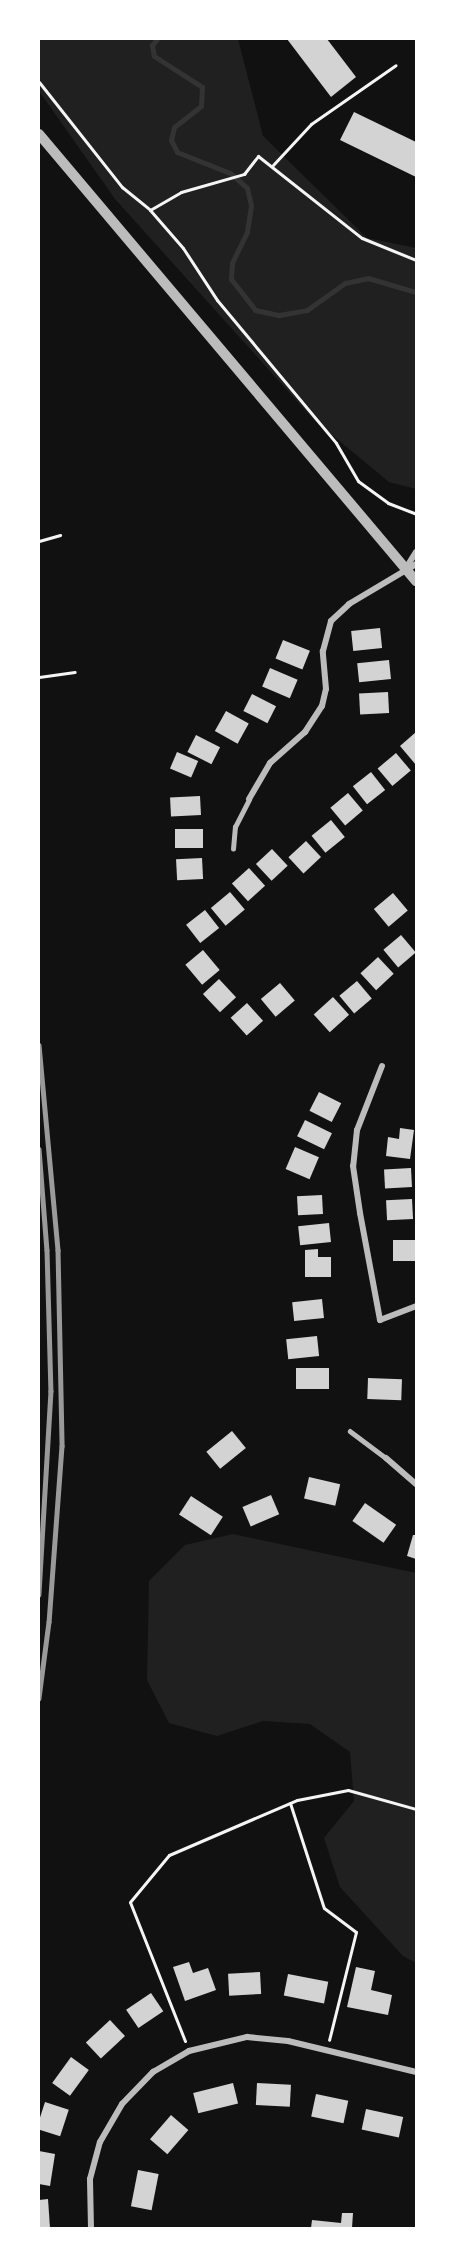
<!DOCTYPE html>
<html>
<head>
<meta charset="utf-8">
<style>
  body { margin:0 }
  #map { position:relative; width:455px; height:2267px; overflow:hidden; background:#111; font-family:"PT Sans Narrow",sans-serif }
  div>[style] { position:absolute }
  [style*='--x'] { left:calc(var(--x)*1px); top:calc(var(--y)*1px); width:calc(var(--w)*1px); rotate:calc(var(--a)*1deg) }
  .green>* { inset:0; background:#202020 }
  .stream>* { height:5px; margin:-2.5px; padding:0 2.5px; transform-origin:2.5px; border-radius:2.5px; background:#333 }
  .building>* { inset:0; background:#d3d3d3; transform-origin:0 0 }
  .path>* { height:3px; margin:-1.5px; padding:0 1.5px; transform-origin:1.5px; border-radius:1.5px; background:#f5f5f5 }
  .service>* { height:4.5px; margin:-2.25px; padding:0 2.25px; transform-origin:2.25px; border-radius:2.25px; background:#bcbcbc }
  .minor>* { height:6px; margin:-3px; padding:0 3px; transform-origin:3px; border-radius:3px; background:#bcbcbc }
  .tertiary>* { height:10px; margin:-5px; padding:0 5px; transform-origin:5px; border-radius:5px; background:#bcbcbc }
  .rail>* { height:4.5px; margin:-2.25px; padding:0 2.25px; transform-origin:2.25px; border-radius:2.25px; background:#9a9a9a }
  span { translate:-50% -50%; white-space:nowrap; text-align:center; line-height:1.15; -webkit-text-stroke:4.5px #fff; paint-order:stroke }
  .frame { position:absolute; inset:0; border:40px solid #fff; pointer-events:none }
</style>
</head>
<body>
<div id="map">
  <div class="green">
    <i style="clip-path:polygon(39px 39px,238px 39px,263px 136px,367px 238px,416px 248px,416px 489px,389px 482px,314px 420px,115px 199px,39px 91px)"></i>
    <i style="clip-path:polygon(233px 1534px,416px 1573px,416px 1963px,403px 1956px,340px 1887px,324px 1838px,354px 1801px,350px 1752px,310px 1724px,263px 1721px,217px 1736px,169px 1723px,147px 1680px,149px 1581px,185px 1545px)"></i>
  </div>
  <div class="stream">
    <i style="--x:157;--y:39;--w:8;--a:130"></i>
    <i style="--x:152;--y:45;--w:11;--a:80"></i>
    <i style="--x:154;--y:56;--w:57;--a:32.9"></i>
    <i style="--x:202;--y:87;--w:19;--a:93"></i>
    <i style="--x:201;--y:106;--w:34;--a:142"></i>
    <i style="--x:174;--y:127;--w:13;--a:103"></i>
    <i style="--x:171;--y:140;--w:13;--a:63"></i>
    <i style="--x:177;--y:152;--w:57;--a:21.6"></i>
    <i style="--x:230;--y:173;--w:23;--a:41"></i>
    <i style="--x:247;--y:188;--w:18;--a:77"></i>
    <i style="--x:251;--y:206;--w:26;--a:99"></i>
    <i style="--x:247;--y:232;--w:34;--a:116"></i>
    <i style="--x:232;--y:263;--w:16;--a:94"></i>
    <i style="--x:231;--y:279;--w:39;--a:52"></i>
    <i style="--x:255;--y:310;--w:25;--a:12"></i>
    <i style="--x:279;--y:315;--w:28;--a:-10"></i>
    <i style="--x:307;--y:310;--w:47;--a:-35.4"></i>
    <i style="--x:345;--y:283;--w:24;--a:-12"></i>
    <i style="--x:368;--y:278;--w:50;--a:16.3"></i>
  </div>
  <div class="building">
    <i style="clip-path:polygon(287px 39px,327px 39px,356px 77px,331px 97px)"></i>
    <i style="clip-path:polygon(354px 112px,416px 142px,416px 177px,340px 140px)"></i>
    <i style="left:380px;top:628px;width:20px;height:29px;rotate:84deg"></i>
    <i style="left:283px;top:640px;width:29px;height:20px;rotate:22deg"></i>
    <i style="left:389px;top:660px;width:19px;height:32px;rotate:84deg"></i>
    <i style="left:270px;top:668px;width:30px;height:20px;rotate:23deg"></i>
    <i style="left:388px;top:692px;width:21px;height:29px;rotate:87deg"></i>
    <i style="left:252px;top:694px;width:27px;height:19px;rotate:27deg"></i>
    <i style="left:226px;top:711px;width:26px;height:23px;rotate:29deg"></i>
    <i style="clip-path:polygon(416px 732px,416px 765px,400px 746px)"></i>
    <i style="left:196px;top:735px;width:27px;height:19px;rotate:27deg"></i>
    <i style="left:177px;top:752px;width:23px;height:18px;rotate:23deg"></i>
    <i style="left:396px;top:753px;width:23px;height:24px;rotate:50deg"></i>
    <i style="left:371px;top:772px;width:23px;height:23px;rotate:52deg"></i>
    <i style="left:348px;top:793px;width:23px;height:23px;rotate:50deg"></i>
    <i style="left:200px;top:796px;width:19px;height:30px;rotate:87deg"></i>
    <i style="left:331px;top:820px;width:22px;height:25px;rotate:51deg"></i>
    <i style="left:175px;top:829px;width:28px;height:19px"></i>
    <i style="left:306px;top:841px;width:22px;height:24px;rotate:47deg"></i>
    <i style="left:272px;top:849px;width:23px;height:22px;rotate:47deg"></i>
    <i style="left:202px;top:858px;width:21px;height:26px;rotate:87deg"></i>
    <i style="left:249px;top:868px;width:24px;height:23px;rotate:48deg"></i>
    <i style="left:230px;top:892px;width:23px;height:25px;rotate:50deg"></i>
    <i style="left:393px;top:893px;width:23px;height:25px;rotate:50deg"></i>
    <i style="left:205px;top:910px;width:23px;height:24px;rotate:52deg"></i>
    <i style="left:401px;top:935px;width:23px;height:23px;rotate:50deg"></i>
    <i style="left:203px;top:950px;width:26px;height:23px;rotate:50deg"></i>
    <i style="left:378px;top:957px;width:23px;height:24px;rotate:47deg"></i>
    <i style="left:219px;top:979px;width:25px;height:22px;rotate:47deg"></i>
    <i style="left:357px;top:981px;width:23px;height:23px;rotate:50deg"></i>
    <i style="left:280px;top:983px;width:23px;height:25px;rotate:50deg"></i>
    <i style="left:333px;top:997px;width:24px;height:26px;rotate:48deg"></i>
    <i style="left:247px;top:1003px;width:24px;height:22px;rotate:48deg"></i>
    <i style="left:319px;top:1092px;width:25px;height:21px;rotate:27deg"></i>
    <i style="left:305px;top:1120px;width:30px;height:18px;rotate:26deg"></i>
    <i style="clip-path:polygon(400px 1128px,414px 1130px,410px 1159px,386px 1156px,388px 1137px,399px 1139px)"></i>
    <i style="left:295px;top:1147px;width:26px;height:24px;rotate:23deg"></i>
    <i style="left:411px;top:1168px;width:19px;height:27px;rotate:87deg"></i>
    <i style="left:322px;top:1195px;width:19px;height:25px;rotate:87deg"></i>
    <i style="left:412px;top:1199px;width:20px;height:26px;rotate:87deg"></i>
    <i style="left:329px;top:1223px;width:19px;height:31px;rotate:84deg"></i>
    <i style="left:416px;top:1240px;width:21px;height:23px;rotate:90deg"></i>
    <i style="clip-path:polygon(318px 1249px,318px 1257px,331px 1257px,331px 1277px,305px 1277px,305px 1250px)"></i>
    <i style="left:322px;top:1299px;width:19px;height:30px;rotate:84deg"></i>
    <i style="left:317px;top:1336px;width:20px;height:31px;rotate:84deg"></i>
    <i style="left:329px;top:1368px;width:21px;height:33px;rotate:90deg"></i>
    <i style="left:368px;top:1378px;width:34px;height:21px;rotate:2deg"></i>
    <i style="left:232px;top:1431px;width:22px;height:33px;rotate:51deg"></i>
    <i style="left:309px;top:1477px;width:32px;height:22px;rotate:13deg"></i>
    <i style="left:271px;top:1495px;width:21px;height:31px;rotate:67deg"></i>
    <i style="left:191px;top:1496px;width:38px;height:22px;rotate:33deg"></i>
    <i style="left:365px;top:1503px;width:38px;height:22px;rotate:35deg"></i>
    <i style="clip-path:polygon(413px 1535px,416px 1535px,416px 1559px,407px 1556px)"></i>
    <i style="clip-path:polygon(189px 1962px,193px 1973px,208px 1968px,216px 1990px,185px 2001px,173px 1967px)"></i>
    <i style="clip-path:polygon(356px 1967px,375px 1971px,371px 1990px,392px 1995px,388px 2015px,347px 2007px)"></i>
    <i style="left:260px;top:1972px;width:22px;height:32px;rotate:87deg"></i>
    <i style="left:288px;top:1974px;width:41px;height:22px;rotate:11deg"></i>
    <i style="left:151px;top:1993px;width:22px;height:30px;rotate:56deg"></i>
    <i style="left:110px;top:2020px;width:22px;height:33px;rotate:47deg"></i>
    <i style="left:71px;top:2057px;width:22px;height:32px;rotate:36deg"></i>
    <i style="left:233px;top:2083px;width:21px;height:41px;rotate:76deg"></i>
    <i style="left:257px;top:2083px;width:34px;height:22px;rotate:3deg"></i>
    <i style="left:316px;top:2094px;width:33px;height:23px;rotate:12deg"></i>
    <i style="left:45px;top:2102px;width:25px;height:28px;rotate:18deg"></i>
    <i style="left:366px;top:2109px;width:38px;height:21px;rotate:12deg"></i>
    <i style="left:171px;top:2115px;width:23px;height:32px;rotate:41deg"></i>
    <i style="clip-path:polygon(39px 2151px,55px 2154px,50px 2186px,39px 2184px)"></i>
    <i style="left:138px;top:2170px;width:21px;height:37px;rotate:11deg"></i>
    <i style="clip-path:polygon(48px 2199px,50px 2228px,39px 2228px,39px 2200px)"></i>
    <i style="clip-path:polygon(342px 2213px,353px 2213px,352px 2228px,311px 2228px,312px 2220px,341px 2223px)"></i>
  </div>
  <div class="path">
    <i style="--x:39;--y:82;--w:134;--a:51.7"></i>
    <i style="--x:122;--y:187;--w:36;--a:39"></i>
    <i style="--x:150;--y:210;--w:50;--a:49"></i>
    <i style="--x:183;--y:248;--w:62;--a:56.8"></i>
    <i style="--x:217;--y:300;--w:186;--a:50.2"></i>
    <i style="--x:336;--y:443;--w:44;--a:59.9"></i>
    <i style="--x:358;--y:481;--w:37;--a:36"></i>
    <i style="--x:388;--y:503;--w:30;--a:21"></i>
    <i style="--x:273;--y:165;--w:56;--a:-47.2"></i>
    <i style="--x:311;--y:124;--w:103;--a:-34.8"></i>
    <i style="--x:150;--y:210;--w:36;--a:-30"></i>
    <i style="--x:181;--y:192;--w:66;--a:-15.9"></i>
    <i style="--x:244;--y:174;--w:23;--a:-52"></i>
    <i style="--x:258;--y:156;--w:132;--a:38.3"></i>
    <i style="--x:362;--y:238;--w:58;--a:22.2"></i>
    <i style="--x:39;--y:541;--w:22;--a:-16"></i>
    <i style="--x:39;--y:677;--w:36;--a:-8"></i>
    <i style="--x:290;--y:1803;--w:110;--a:72.1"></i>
    <i style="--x:324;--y:1908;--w:40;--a:37"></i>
    <i style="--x:356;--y:1932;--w:111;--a:104"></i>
    <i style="--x:185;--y:2041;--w:149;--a:-111.6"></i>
    <i style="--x:130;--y:1902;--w:61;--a:-50.3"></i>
    <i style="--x:169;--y:1855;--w:139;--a:-23.3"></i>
    <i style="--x:297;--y:1800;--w:52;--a:-11.1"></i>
    <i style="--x:348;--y:1790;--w:71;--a:15.6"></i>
  </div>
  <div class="service">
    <i style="--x:233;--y:849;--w:22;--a:-85"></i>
    <i style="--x:235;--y:827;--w:31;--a:-63"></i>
    <i style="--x:350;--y:1431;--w:45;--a:36.9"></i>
  </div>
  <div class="minor">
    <i style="--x:406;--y:568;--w:19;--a:-58"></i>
    <i style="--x:249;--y:799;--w:42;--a:-59.7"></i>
    <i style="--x:270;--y:763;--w:47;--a:-41.5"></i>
    <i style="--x:305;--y:732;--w:31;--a:-57"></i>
    <i style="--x:322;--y:706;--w:17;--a:-77"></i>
    <i style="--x:326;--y:689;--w:38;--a:-95"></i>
    <i style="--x:323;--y:651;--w:31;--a:-75"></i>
    <i style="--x:331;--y:621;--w:25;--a:-43"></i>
    <i style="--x:349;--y:604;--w:78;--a:-30.8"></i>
    <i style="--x:382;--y:1066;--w:69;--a:111.3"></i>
    <i style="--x:357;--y:1130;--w:36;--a:96"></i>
    <i style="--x:353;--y:1166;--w:48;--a:81.5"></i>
    <i style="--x:360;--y:1213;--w:109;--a:79.4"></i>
    <i style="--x:380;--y:1320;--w:39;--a:-21"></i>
    <i style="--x:386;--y:1458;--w:40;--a:41"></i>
    <i style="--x:91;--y:2228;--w:49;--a:-91.2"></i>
    <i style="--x:90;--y:2179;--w:38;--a:-75"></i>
    <i style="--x:100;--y:2142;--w:44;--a:-59.9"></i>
    <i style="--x:122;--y:2104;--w:45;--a:-45.9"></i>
    <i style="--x:153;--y:2072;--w:42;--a:-30.3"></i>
    <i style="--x:189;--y:2051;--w:60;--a:-13.6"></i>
    <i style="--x:247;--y:2037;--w:41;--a:5.6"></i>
    <i style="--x:288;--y:2041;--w:132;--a:13.6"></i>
  </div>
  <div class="tertiary">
    <i style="--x:39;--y:134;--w:585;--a:49.86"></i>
  </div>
  <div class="rail">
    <i style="--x:39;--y:1045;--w:206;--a:84.7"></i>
    <i style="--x:58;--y:1250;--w:196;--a:88.8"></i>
    <i style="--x:62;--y:1446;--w:176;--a:94.2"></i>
    <i style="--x:49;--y:1622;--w:77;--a:97.5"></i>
    <i style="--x:39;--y:1149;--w:101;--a:85.5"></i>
    <i style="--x:47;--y:1250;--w:141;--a:88.4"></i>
    <i style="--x:51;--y:1391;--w:204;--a:93.4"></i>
  </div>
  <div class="frame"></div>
</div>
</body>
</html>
